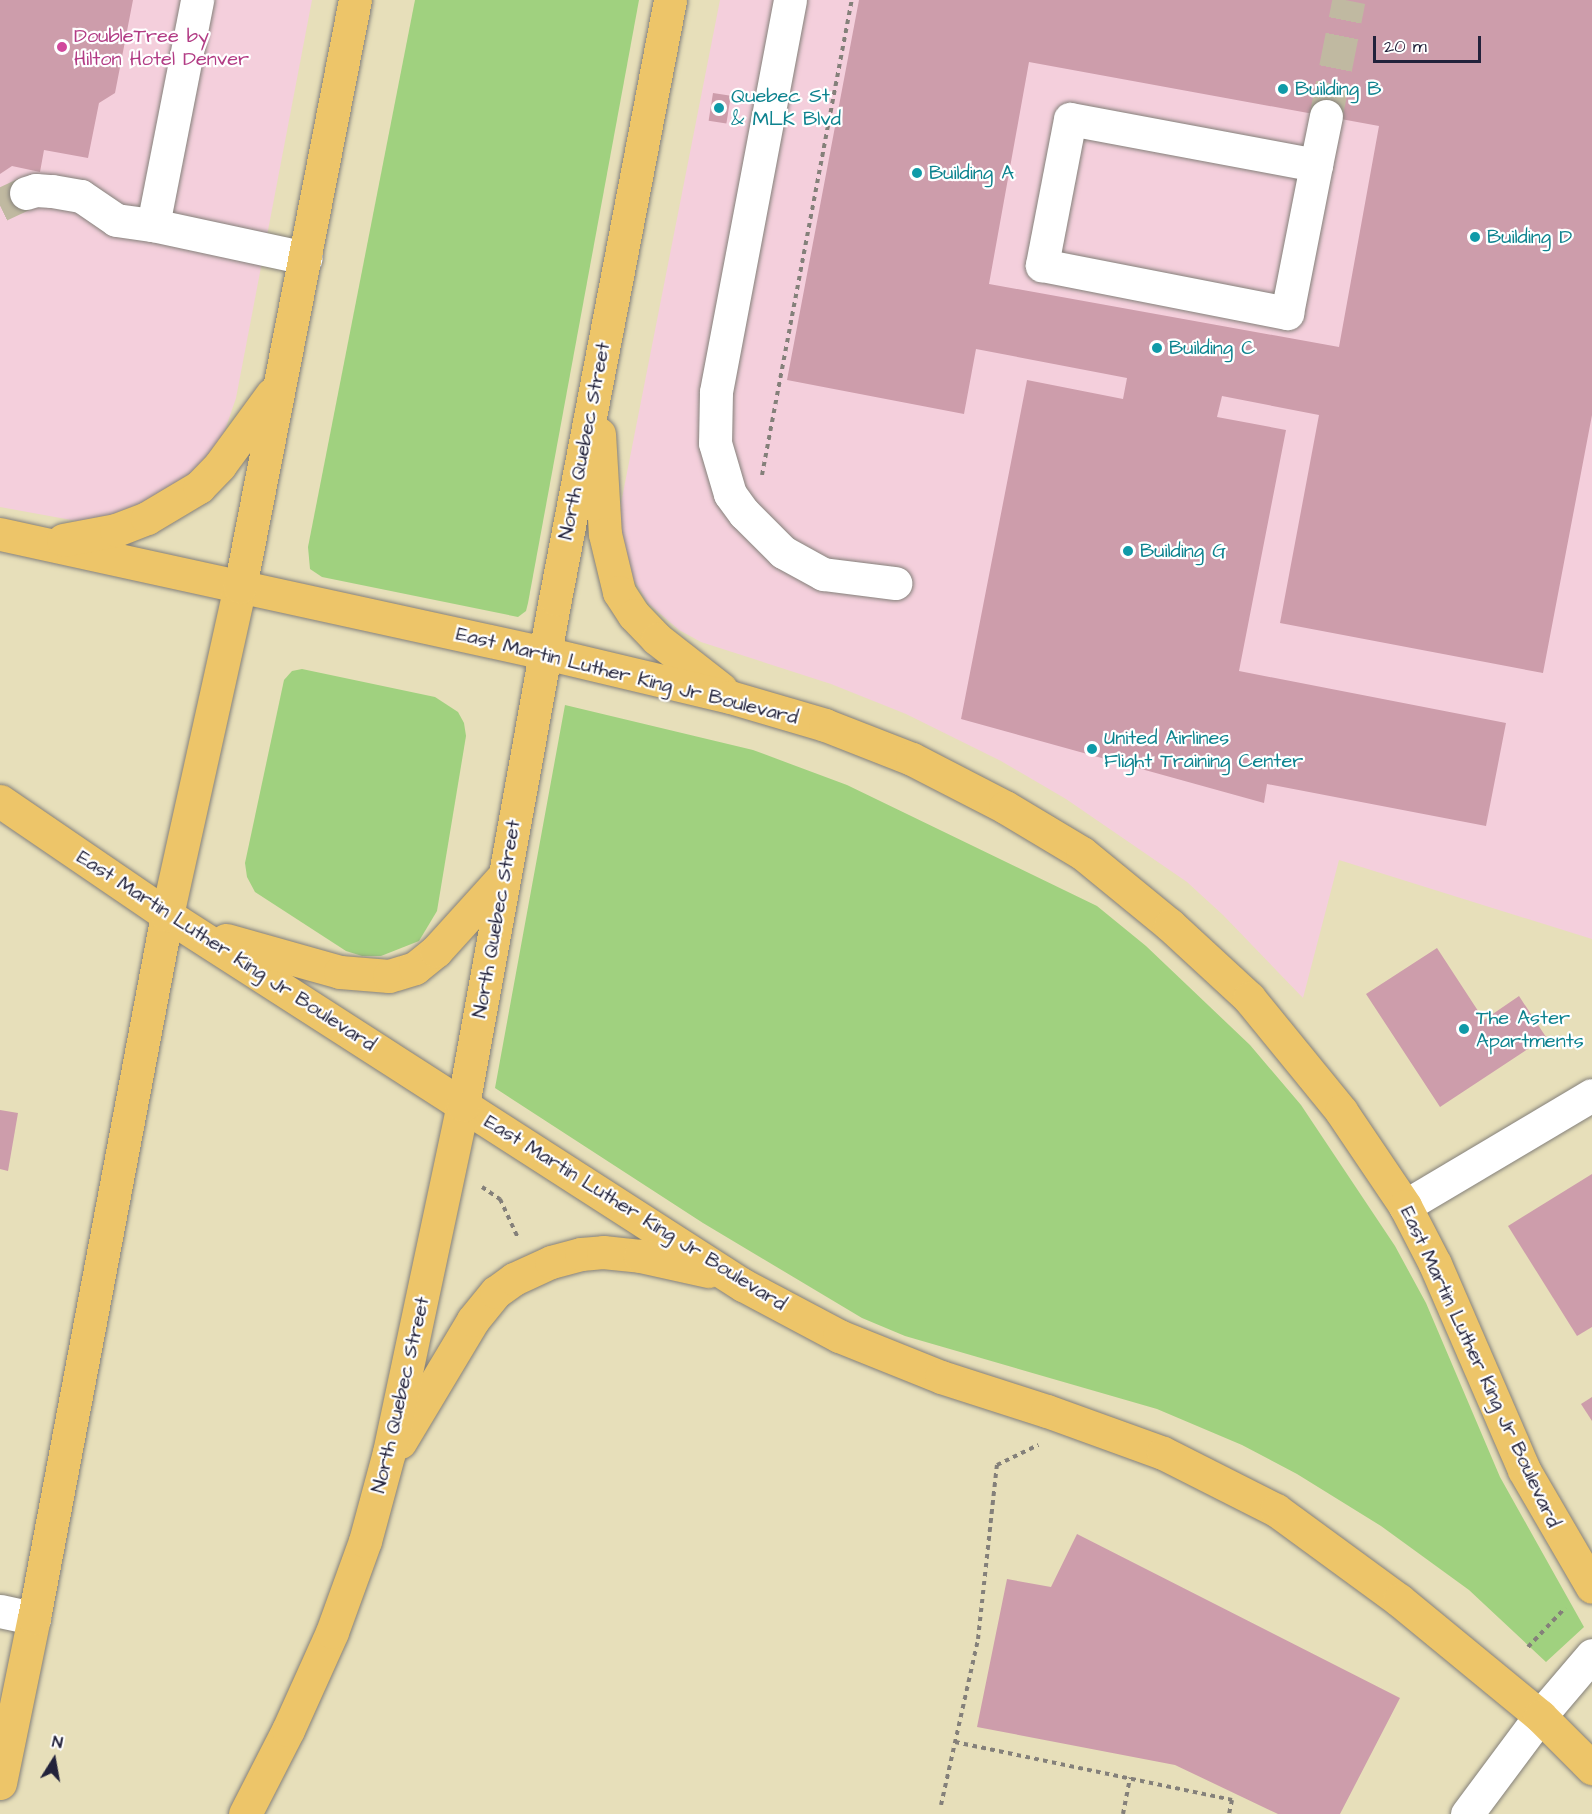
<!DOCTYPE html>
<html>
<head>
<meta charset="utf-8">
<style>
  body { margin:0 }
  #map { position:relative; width:1592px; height:1814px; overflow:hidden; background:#e7dfba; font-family:"Architects Daughter",sans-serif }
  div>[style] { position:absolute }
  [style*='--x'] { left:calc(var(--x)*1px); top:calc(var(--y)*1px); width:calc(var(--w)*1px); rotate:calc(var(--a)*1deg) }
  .built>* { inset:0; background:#f4cfdc }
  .green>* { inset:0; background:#a0d17f }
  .building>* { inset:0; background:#cd9dab; transform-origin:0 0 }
  .minor-tunnel>* { height:33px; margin-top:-16.5px; transform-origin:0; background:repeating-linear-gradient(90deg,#c0b9a1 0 33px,transparent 0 49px) }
  .path>* { height:4px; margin-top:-2px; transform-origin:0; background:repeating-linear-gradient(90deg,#84807a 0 4.5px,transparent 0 9px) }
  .roads { filter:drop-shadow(0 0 2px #84807a) drop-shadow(0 0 2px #84807a) }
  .minor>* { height:33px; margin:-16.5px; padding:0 16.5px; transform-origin:16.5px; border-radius:16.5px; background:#fff }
  .major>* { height:33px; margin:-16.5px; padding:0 16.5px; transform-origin:16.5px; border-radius:16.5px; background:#edc569 }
  .dots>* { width:16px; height:16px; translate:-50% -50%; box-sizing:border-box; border:3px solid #fff; border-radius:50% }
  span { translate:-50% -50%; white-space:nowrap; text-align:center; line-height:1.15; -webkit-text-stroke:4.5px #fff; paint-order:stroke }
  .hotel-label { font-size:20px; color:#b23c85 }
  .left { translate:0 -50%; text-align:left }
  .culture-label { font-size:20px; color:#0d838f }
  .street-label { font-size:20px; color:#22223b }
  .north { position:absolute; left:24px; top:1730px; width:60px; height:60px; -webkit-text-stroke:4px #fff; paint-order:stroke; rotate:11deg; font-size:16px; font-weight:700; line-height:24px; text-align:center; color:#22223b }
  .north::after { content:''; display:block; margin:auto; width:21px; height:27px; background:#22223b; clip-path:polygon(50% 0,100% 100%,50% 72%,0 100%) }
  .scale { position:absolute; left:1373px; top:36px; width:108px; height:27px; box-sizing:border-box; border:3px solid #22223b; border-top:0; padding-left:8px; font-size:18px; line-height:21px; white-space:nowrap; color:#22223b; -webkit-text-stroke:4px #fff; paint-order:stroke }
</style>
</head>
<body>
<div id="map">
  <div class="built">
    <i style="clip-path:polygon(0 0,312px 0,236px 398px,225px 430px,212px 454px,168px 494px,88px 523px,0 507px)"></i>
    <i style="clip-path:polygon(720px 0,1592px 0,1592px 939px,1339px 860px,1303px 998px,1223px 915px,1187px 882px,1066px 799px,1001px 761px,906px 714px,831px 684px,701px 642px,679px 630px,648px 603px,627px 569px,620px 526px,621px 503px)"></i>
  </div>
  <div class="green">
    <i style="clip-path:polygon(415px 0,639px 0,528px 603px,526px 611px,518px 617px,322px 577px,310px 569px,308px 547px)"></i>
    <i style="clip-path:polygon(302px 669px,435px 697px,458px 712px,464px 723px,466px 736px,437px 911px,419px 941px,381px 956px,362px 956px,346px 951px,255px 892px,247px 877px,245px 863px,284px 680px,292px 671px)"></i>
    <i style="clip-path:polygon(565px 705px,753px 750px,847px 785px,1097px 906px,1146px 946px,1250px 1045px,1301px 1105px,1395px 1246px,1426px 1303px,1500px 1477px,1584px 1627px,1546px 1662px,1469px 1590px,1381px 1526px,1297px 1474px,1242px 1445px,1157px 1409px,905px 1336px,862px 1318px,703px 1223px,495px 1088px)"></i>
  </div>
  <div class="building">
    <i style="clip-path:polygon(0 0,133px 0,115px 93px,99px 103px,88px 158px,44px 150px,40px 172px,12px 166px,0 174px)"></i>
    <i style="clip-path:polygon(evenodd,859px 0,1592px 0,1592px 415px,1543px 673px,1280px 623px,1319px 415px,1222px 396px,1217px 417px,1286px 430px,1239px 671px,1506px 723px,1486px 826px,1267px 784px,1264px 803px,961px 719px,1027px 380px,1123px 399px,1127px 378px,976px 349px,964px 414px,787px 380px,859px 0,1029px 62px,1379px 126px,1339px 347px,989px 284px,1029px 62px)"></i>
    <i style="left:713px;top:93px;width:18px;height:28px;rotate:9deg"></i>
    <i style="clip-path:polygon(1437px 948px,1484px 1020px,1519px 996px,1546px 1037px,1440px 1107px,1366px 994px)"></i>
    <i style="clip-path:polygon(0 1110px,18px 1113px,8px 1171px,0 1169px)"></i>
    <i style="clip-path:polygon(1592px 1174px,1592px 1327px,1577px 1336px,1508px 1226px)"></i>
    <i style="clip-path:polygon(1592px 1397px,1592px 1421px,1581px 1404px)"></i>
    <i style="clip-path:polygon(1077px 1534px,1400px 1698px,1340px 1814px,1278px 1814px,1175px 1765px,977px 1727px,1007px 1579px,1051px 1587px)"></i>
  </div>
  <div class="minor-tunnel">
    <i style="--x:1326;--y:116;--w:118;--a:-78.8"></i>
    <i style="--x:0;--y:205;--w:29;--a:-25"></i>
  </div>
  <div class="path">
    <i style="--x:762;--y:475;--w:483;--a:-79.3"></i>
    <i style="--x:482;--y:1187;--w:22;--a:34"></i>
    <i style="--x:500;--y:1199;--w:43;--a:65.2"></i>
    <i style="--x:1528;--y:1647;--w:54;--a:-46.5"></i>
    <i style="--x:955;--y:1742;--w:283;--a:11.8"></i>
    <i style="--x:1232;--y:1800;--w:14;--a:102"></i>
    <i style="--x:941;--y:1805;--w:170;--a:-77.4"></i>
    <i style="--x:978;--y:1639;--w:175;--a:-83.8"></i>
    <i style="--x:997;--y:1465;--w:46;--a:-26"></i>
    <i style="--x:1123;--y:1814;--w:37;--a:-79"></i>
  </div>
  <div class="roads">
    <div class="minor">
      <i style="--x:790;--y:0;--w:399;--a:100.7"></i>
      <i style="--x:716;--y:392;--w:51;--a:91.1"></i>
      <i style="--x:715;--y:443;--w:53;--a:73.6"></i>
      <i style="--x:730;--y:494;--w:24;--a:54"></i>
      <i style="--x:744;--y:513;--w:55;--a:45"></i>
      <i style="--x:783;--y:552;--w:46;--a:28.8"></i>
      <i style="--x:823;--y:574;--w:73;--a:7.1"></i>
      <i style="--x:1316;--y:165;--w:250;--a:-169.4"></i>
      <i style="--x:1070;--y:119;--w:149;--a:100.9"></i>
      <i style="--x:1042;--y:265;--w:250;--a:11.1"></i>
      <i style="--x:1287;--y:313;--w:151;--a:-78.9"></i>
      <i style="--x:1316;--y:165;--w:50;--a:-78.5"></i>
      <i style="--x:26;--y:193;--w:10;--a:-17"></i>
      <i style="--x:36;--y:190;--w:16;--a:4"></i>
      <i style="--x:52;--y:191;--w:29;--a:10"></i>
      <i style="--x:81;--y:196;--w:42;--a:34.4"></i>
      <i style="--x:116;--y:220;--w:37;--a:8"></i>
      <i style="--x:153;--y:225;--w:229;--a:-78.9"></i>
      <i style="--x:153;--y:225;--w:156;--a:12.2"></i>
      <i style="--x:1405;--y:1206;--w:217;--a:-30.7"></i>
      <i style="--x:0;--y:1611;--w:35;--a:12"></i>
      <i style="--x:1467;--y:1814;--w:122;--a:-53.3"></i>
      <i style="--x:1540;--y:1716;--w:80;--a:-49.6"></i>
    </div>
    <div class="major">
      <i style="--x:599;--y:434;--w:100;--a:86.6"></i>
      <i style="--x:605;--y:534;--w:60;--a:76.4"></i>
      <i style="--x:619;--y:592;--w:27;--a:57"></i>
      <i style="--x:634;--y:615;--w:33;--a:46"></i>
      <i style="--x:657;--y:639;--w:81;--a:38"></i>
      <i style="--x:0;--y:534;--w:558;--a:12.32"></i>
      <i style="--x:545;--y:653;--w:190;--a:13.4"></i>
      <i style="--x:730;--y:697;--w:99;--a:16.4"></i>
      <i style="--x:825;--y:725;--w:93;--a:21.3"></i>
      <i style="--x:912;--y:759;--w:105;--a:27.3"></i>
      <i style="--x:1005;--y:807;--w:90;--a:30.9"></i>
      <i style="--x:1082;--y:853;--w:114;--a:39.3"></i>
      <i style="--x:1170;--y:925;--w:108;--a:42.7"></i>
      <i style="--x:1249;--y:998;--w:146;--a:50.8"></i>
      <i style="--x:1341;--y:1111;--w:115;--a:56"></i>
      <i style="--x:1405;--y:1206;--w:65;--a:62.7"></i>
      <i style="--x:1435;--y:1264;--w:224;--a:66.6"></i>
      <i style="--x:1524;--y:1470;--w:135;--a:59.8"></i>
      <i style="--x:63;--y:540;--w:54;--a:-10.7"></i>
      <i style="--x:116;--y:530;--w:33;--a:-21"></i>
      <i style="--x:147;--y:518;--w:61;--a:-30.8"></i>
      <i style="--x:199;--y:487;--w:30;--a:-46"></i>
      <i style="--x:220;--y:465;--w:88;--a:-53.8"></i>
      <i style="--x:0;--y:801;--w:202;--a:34.3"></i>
      <i style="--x:167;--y:915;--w:685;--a:32.72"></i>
      <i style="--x:743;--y:1285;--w:109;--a:28"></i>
      <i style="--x:839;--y:1336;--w:110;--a:21.9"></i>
      <i style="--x:941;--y:1377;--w:111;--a:17.8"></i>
      <i style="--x:1047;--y:1411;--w:123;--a:19.9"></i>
      <i style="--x:1163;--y:1453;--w:127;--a:26.8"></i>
      <i style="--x:1276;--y:1510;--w:152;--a:36.2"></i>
      <i style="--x:1399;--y:1600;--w:183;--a:39.4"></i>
      <i style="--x:1540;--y:1716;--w:74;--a:45"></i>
      <i style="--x:226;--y:940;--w:118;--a:15.7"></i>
      <i style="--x:340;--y:972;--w:49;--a:4.7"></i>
      <i style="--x:389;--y:976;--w:27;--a:-17"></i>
      <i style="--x:415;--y:968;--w:27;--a:-39"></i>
      <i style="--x:436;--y:951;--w:101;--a:-47.8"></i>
      <i style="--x:400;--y:1442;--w:142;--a:-59.1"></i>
      <i style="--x:473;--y:1320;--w:36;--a:-51"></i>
      <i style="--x:496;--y:1292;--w:22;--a:-36"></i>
      <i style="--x:514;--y:1279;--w:41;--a:-24.7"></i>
      <i style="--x:551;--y:1262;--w:31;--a:-15"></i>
      <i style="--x:581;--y:1254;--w:22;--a:-5"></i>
      <i style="--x:603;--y:1252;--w:37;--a:6"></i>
      <i style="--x:640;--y:1256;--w:70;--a:12.4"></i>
      <i style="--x:0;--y:1783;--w:168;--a:-78.4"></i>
      <i style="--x:34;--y:1618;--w:715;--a:-79.29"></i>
      <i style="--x:167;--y:915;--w:336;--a:-77.5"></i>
      <i style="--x:240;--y:587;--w:598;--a:-78.92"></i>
      <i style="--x:245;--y:1814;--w:94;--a:-62.9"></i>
      <i style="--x:288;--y:1730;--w:107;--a:-65.8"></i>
      <i style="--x:332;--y:1632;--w:97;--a:-70.1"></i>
      <i style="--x:365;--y:1541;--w:92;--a:-74.9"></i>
      <i style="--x:389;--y:1452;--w:355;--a:-78"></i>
      <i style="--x:463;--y:1105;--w:514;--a:-79.7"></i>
      <i style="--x:555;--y:599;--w:610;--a:-79.13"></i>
    </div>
  </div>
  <div class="dots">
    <i style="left:62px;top:47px;background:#d1479c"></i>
    <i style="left:1283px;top:89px;background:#0f9aa8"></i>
    <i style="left:719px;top:108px;background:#0f9aa8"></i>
    <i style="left:917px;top:173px;background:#0f9aa8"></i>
    <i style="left:1475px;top:237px;background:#0f9aa8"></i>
    <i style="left:1157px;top:348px;background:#0f9aa8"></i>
    <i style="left:1128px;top:551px;background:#0f9aa8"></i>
    <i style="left:1092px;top:749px;background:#0f9aa8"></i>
    <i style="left:1464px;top:1029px;background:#0f9aa8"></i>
  </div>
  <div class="hotel-label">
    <span class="left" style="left:74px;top:48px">DoubleTree by<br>Hilton Hotel Denver</span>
  </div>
  <div class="culture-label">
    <span class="left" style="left:1295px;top:89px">Building B</span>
    <span class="left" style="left:731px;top:108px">Quebec St<br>&amp; MLK Blvd</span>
    <span class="left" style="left:929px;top:173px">Building A</span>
    <span class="left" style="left:1487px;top:237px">Building D</span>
    <span class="left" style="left:1169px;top:348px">Building C</span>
    <span class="left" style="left:1140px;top:551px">Building G</span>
    <span class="left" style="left:1104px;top:750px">United Airlines<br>Flight Training Center</span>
    <span class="left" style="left:1476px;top:1030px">The Aster<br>Apartments</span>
  </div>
  <div class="street-label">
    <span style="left:585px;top:441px;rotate:-79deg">North Quebec Street</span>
    <span style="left:627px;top:676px;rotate:14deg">East Martin Luther King Jr Boulevard</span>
    <span style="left:497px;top:919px;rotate:-80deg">North Quebec Street</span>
    <span style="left:226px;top:951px;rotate:33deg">East Martin Luther King Jr Boulevard</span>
    <span style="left:635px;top:1213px;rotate:32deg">East Martin Luther King Jr Boulevard</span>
    <span style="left:1480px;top:1367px;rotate:65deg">East Martin Luther King Jr Boulevard</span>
    <span style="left:401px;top:1395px;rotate:-77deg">North Quebec Street</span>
  </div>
  <div class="north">N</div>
  <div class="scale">20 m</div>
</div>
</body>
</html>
